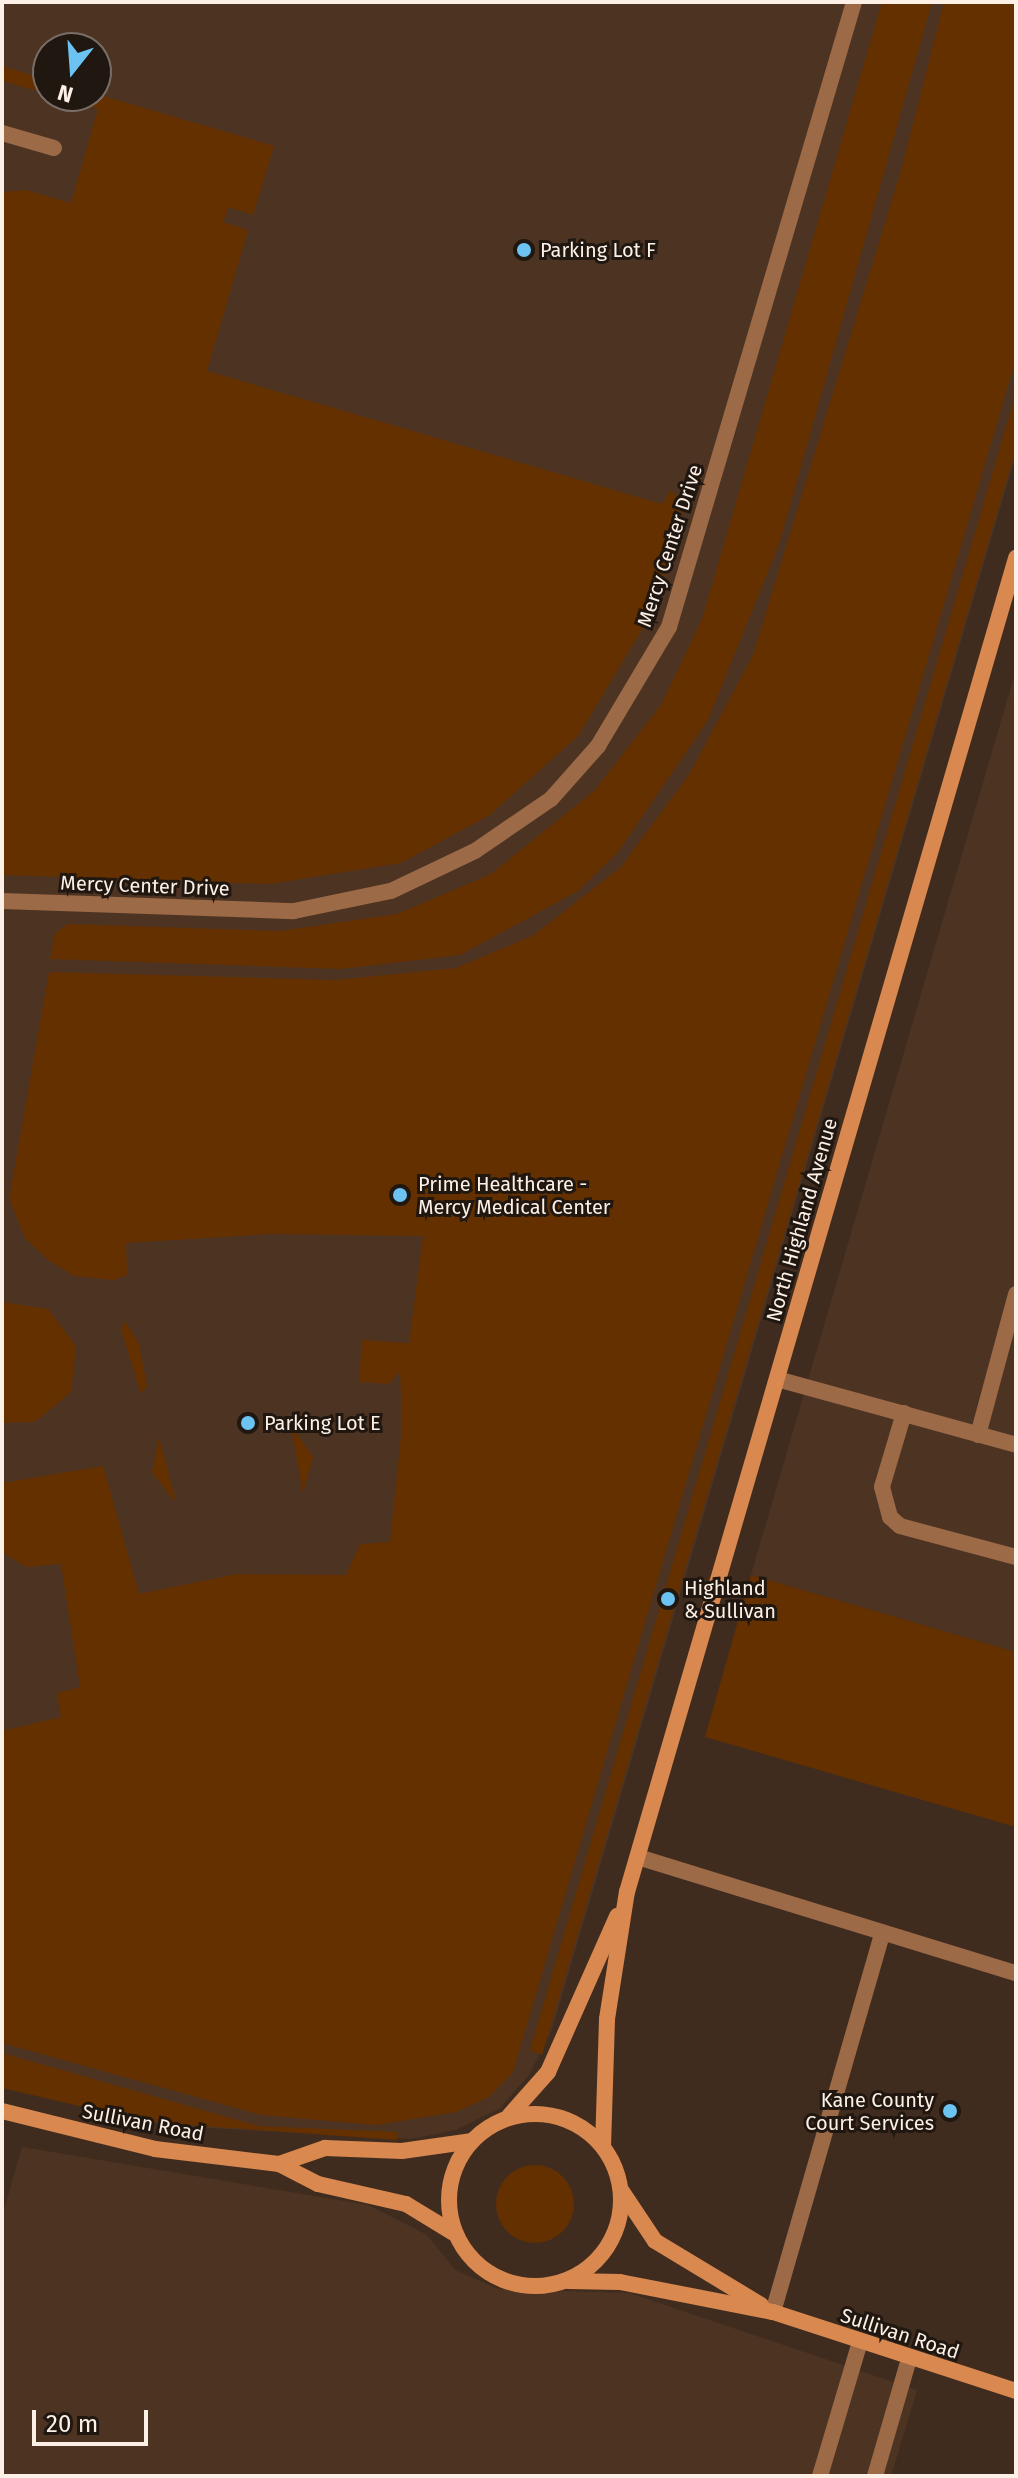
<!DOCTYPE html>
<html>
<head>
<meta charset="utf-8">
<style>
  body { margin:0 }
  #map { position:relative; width:1018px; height:2478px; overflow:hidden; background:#402c1f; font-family:"Fira Sans",sans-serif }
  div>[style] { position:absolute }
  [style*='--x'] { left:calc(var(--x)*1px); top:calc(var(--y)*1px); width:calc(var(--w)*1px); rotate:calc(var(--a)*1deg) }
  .built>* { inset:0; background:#4d3422 }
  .green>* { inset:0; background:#653000 }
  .round { border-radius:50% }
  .lane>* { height:16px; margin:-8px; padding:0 8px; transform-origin:8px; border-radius:8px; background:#9d6a48 }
  .street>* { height:16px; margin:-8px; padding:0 8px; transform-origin:8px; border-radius:8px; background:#9d6a48 }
  .secondary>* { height:16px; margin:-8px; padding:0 8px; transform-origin:8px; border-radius:8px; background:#d9884f }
  .secondary>.ring { margin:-8px; padding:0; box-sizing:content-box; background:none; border:16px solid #d9884f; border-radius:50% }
  .dots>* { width:22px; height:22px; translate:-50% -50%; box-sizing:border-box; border:4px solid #201711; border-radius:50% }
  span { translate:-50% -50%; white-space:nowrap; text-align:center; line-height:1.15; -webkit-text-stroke:6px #201711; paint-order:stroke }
  .poi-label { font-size:20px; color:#fdf0e7 }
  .left { translate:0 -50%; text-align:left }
  .right { translate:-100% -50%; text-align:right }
  .street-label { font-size:20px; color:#fdf0e7 }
  .frame { position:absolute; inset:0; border:4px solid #fdf0e7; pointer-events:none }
  .north { position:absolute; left:32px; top:32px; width:80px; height:80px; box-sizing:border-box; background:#201711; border:2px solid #786e67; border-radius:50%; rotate:197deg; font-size:22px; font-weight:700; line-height:32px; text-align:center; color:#fdf0e7 }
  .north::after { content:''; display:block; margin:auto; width:28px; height:36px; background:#6cc3f2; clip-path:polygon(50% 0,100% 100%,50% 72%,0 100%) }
  .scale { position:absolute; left:32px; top:2410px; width:116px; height:36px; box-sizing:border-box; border:4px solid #fdf0e7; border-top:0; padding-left:10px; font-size:24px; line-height:28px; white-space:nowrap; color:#fdf0e7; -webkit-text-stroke:6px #201711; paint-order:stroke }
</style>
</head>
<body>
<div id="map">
  <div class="built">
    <i style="clip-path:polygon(evenodd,2px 2px,1016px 2px,1016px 454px,552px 2029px,529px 2075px,499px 2109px,455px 2130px,411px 2139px,193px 2127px,2px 2087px,2px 2px,48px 48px,96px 48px,96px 96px,48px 96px,48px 48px)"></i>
    <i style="clip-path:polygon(1016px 670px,1016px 1652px,751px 1575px)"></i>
    <i style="clip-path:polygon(22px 2147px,368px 2205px,427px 2235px,455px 2270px,498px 2289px,629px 2293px,917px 2390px,891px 2476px,2px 2476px,2px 2217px)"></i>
  </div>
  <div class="green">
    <i style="clip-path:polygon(882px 2px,932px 2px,779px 544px,708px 720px,618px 852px,578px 891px,460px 955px,341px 969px,50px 959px,55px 933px,68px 924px,280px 931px,397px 914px,491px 874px,594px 791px,661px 705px,702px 619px)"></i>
    <i style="clip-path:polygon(944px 2px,1016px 2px,1016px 358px,513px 2072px,489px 2097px,456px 2112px,376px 2125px,261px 2115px,2px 2043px,2px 1731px,61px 1717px,57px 1693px,80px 1687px,61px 1564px,26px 1567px,2px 1552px,2px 1483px,103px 1466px,139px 1594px,237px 1574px,346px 1575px,360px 1544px,390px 1542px,402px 1426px,400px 1371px,389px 1384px,359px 1382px,362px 1340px,409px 1343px,423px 1236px,270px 1234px,126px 1243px,127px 1275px,114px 1280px,74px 1276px,48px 1260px,25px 1238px,9px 1199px,49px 972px,335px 980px,456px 968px,534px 935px,621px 867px,690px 773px,753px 655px,902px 167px)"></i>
    <i style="clip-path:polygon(2px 66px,48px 80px,48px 94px,2px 81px)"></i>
    <i style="clip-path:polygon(96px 94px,274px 146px,253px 215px,229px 207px,223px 222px,248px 230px,207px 371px,662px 504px,671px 490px,683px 503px,656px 606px,578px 736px,490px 815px,401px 863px,270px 884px,2px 875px,2px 192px,26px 190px,71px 203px,98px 109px,55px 96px)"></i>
    <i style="clip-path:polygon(1016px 393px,1016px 448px,542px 2055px,530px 2050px)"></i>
    <i style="clip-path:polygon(2px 1302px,48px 1309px,76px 1346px,71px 1392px,35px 1422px,2px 1423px)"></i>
    <i style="clip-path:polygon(125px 1321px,139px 1344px,147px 1386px,141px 1394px,121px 1329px)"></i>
    <i style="clip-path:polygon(291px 1425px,313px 1457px,303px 1493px,291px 1428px)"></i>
    <i style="clip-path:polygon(159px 1437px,175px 1498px,174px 1501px,152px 1472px)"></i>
    <i style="clip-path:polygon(751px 1575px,1016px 1652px,1016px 1827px,705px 1737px)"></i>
    <i style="clip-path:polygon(2px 2053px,259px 2126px,397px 2132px,397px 2140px,148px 2122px,2px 2088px)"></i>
    <i class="round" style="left:496px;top:2165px;width:78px;height:78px"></i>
  </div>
  <div class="lane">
    <i style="--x:2;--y:133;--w:54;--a:16.1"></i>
    <i style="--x:777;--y:1379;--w:248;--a:15.4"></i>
    <i style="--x:904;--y:1413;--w:77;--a:106.6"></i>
    <i style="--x:882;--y:1487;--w:31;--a:75"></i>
    <i style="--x:890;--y:1517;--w:13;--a:42"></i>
    <i style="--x:900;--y:1526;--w:120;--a:15"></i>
    <i style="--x:978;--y:1435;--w:146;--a:-74.9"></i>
    <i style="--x:638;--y:1857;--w:395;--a:17.1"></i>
    <i style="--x:773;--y:2312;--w:393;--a:-73.9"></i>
    <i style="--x:820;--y:2476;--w:140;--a:-73.4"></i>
    <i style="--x:875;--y:2476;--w:122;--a:-73.8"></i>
  </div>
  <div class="street">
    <i style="--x:2;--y:901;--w:292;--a:2"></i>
    <i style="--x:294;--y:911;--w:99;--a:-11.7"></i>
    <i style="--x:391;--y:891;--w:93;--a:-25.5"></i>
    <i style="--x:475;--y:851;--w:92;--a:-34.4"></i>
    <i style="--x:551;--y:799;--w:71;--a:-48.4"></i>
    <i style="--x:598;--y:746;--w:139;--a:-59.2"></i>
    <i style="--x:669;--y:627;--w:652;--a:-73.51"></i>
  </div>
  <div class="secondary">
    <i style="--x:2;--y:2111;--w:158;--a:13.9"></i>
    <i style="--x:155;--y:2149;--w:125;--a:6.9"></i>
    <i style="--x:279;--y:2164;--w:44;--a:27.1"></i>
    <i style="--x:318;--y:2184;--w:90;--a:12.8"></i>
    <i style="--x:406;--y:2204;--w:54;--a:31.3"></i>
    <i class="ring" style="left:449px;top:2114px;width:156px;height:156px"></i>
    <i style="--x:509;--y:2116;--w:59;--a:-48.4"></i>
    <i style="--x:548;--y:2072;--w:171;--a:-66.1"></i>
    <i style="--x:603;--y:2147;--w:128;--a:-88.2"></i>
    <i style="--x:607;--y:2019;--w:129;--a:-81.1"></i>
    <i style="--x:627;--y:1892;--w:1390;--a:-73.74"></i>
    <i style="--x:279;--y:2164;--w:49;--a:-19.2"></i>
    <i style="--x:325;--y:2148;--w:77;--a:2.2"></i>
    <i style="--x:402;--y:2151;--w:71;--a:-8.1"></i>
    <i style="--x:621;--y:2190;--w:61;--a:56.3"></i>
    <i style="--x:655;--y:2241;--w:124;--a:31.1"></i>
    <i style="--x:568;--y:2281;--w:52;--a:1.1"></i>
    <i style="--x:620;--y:2282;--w:156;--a:11.1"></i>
    <i style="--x:773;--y:2312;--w:256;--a:18"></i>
  </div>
  <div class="dots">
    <i style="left:524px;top:250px;background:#6cc3f2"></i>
    <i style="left:400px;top:1195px;background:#6cc3f2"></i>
    <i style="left:248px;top:1423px;background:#6cc3f2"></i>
    <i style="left:668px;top:1599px;background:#6cc3f2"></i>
    <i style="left:950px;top:2111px;background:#6cc3f2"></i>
  </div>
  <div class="poi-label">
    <span class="left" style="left:540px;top:250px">Parking Lot F</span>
    <span class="left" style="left:418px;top:1196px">Prime Healthcare -<br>Mercy Medical Center</span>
    <span class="left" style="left:264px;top:1423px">Parking Lot E</span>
    <span class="left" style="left:684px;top:1600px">Highland<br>&amp; Sullivan</span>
    <span class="right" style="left:934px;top:2112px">Kane County<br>Court Services</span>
  </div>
  <div class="street-label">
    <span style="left:670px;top:546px;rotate:-72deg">Mercy Center Drive</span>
    <span style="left:145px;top:886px;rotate:2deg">Mercy Center Drive</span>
    <span style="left:802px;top:1220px;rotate:-74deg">North Highland Avenue</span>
    <span style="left:143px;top:2123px;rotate:11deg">Sullivan Road</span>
    <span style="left:900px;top:2334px;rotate:18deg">Sullivan Road</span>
  </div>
  <div class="frame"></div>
  <div class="north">N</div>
  <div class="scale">20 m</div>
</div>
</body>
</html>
